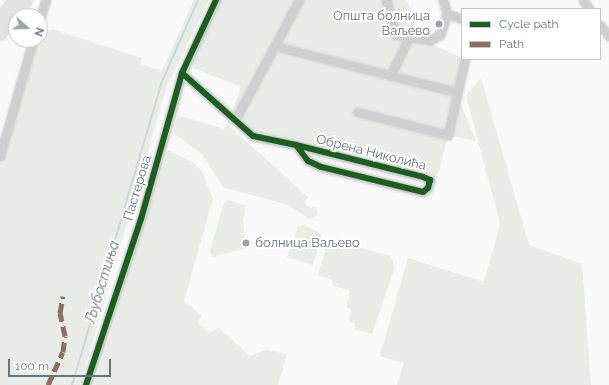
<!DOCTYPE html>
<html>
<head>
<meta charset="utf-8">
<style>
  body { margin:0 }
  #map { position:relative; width:609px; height:385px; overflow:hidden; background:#f9f9f9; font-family:Raleway,sans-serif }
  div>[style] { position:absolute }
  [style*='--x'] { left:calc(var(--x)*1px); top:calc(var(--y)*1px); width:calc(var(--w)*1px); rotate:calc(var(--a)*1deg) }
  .green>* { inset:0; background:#e8ebe6 }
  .stream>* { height:2px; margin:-1px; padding:0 1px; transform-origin:1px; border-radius:1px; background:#ced6d9 }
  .roads { filter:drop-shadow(0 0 1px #d5d6d7) drop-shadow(0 0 1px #d5d6d7) }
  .minor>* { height:9px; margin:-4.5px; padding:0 4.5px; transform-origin:4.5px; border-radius:4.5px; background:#cecfd0 }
  .major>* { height:12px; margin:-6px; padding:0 6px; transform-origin:6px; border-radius:6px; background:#e1e2e2 }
  .quiet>* { height:5px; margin-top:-2.5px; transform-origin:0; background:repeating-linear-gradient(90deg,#8d6e63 0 10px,transparent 0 15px) }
  .cycleway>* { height:6px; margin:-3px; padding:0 3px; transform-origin:3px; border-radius:3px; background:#1b5e20 }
  .dots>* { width:11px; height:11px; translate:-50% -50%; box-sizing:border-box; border:2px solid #fff; border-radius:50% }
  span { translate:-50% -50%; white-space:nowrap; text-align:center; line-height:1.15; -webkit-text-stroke:4px #fff; paint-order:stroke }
  .poi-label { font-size:13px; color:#657683 }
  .right { translate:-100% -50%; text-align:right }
  .left { translate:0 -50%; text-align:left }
  .street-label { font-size:13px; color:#657683 }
  .water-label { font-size:14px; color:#60757c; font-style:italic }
  .legend { position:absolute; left:461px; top:8px; width:140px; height:52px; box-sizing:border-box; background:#fff; border:1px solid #c1c8cd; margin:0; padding:5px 7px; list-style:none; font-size:12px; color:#657683 }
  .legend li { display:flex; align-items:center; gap:8px; height:20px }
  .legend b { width:20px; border:1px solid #c1c8cd }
  .north { position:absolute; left:8px; top:8px; width:40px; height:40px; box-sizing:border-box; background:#fff; border:1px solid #c1c8cd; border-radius:50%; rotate:110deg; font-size:11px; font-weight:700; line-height:16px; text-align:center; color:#657683 }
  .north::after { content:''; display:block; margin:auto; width:14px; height:18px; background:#99a4ac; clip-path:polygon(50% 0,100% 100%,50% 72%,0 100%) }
  .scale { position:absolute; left:8px; top:359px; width:103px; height:18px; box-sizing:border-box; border:2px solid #657683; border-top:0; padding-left:5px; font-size:12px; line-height:14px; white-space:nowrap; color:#657683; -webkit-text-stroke:3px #fff; paint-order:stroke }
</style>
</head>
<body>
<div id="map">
  <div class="green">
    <i style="clip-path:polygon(194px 0,209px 0,167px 86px,80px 385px,0 385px,0 156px,34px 40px,40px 40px,40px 35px,52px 29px,142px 58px,141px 64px,162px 71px)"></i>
    <i style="clip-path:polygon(216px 0,407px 0,420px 39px,460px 57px,456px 92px,476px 141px,448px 135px,440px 169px,433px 179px,253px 136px,233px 110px,241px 87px,186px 65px)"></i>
    <i style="clip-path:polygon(481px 78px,529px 245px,582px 264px,591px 385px,397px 385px,404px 363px,380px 356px,408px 258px,484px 282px,500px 224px,466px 95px)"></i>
    <i style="clip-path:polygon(178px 115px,224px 129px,227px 124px,308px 197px,304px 203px,310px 208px,315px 207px,318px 215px,310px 219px,288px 205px,223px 187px,202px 154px,173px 133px)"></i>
    <i style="clip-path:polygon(168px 150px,194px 163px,202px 171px,213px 199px,184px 301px,201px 315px,199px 324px,210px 333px,219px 328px,250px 356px,266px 350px,287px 354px,278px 385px,94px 385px)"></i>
    <i style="clip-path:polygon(229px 200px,246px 206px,243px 220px,246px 248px,213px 257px,210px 251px,224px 203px)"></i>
    <i style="clip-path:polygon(303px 225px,319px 232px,321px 236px,313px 265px,287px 257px,298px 227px)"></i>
    <i style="clip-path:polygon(329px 239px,390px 256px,393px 261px,394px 269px,372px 334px,354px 329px,355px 323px,349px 322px,351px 309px,346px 307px,350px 291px,332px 285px,333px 280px,318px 275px)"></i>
  </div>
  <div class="stream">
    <i style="--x:72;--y:385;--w:314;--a:-73.5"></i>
    <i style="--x:161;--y:84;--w:92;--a:-66.2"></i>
  </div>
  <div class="roads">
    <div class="minor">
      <i style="--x:386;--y:0;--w:36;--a:74"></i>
      <i style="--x:396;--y:35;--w:34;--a:8"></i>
      <i style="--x:430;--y:40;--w:11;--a:-27"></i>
      <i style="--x:440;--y:35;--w:22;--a:-72"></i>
      <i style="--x:447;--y:14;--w:16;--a:18"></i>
      <i style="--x:443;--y:0;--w:15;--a:74"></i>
      <i style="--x:583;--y:0;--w:11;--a:56"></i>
      <i style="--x:40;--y:18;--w:19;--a:-72"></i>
      <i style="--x:600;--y:25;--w:14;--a:51"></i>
      <i style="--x:275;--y:46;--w:187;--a:14.3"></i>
      <i style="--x:182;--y:73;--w:95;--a:41.6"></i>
      <i style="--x:253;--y:136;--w:44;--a:11.8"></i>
      <i style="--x:296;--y:145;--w:131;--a:14.1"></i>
      <i style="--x:423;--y:177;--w:8;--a:23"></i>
      <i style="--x:430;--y:180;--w:8;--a:104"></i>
      <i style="--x:428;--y:188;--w:6;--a:141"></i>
      <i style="--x:423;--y:192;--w:105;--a:-166.2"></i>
      <i style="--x:321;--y:167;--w:14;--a:-155"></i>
      <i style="--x:308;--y:161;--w:20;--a:-127"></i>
      <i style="--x:390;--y:76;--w:43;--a:-64"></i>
      <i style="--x:357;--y:112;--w:94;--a:14.2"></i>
      <i style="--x:448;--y:135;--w:78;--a:-77.4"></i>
      <i style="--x:235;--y:120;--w:136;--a:-61.9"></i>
      <i style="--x:0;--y:156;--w:121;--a:-74.1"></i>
      <i style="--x:86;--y:385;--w:175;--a:-71.7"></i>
      <i style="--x:141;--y:219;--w:152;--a:-74.3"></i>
      <i style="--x:182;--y:73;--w:81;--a:-65"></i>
    </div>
    <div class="major">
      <i style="--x:0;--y:20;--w:25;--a:-53"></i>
      <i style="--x:0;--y:34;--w:43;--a:-52.6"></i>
    </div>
  </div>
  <div class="quiet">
    <i style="--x:48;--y:385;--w:36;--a:-66"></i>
    <i style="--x:63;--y:352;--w:16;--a:-83"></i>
    <i style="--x:65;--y:336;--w:24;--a:-102"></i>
    <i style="--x:60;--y:313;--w:17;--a:-80"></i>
  </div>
  <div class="cycleway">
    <i style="--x:182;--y:73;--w:95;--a:41.6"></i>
    <i style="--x:253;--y:136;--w:44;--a:11.8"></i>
    <i style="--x:296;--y:145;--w:131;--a:14.1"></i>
    <i style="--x:423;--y:177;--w:8;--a:23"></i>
    <i style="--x:430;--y:180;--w:8;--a:104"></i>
    <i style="--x:428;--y:188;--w:6;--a:141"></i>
    <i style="--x:423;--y:192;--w:105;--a:-166.2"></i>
    <i style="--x:321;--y:167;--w:14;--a:-155"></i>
    <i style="--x:308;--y:161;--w:20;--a:-127"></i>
    <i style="--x:86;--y:385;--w:175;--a:-71.7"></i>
    <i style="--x:141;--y:219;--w:152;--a:-74.3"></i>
    <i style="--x:182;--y:73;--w:81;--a:-65"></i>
  </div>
  <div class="dots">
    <i style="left:439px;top:24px;background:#99a4ac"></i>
    <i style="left:246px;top:243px;background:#99a4ac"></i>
  </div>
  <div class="poi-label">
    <span class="right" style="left:430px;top:24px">Општа болница<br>Ваљево</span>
    <span class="left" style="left:255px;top:243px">болница Ваљево</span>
  </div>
  <div class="street-label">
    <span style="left:371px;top:153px;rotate:14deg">Обрена Николића</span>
    <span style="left:138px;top:188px;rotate:-73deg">Пастерова</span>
  </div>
  <div class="water-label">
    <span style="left:102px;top:282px;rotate:-73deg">Љубостиња</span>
  </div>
  <ul class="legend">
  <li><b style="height:5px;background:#1b5e20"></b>Cycle path</li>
  <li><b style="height:5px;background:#8d6e63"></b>Path</li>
  </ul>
  <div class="north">N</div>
  <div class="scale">100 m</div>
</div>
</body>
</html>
